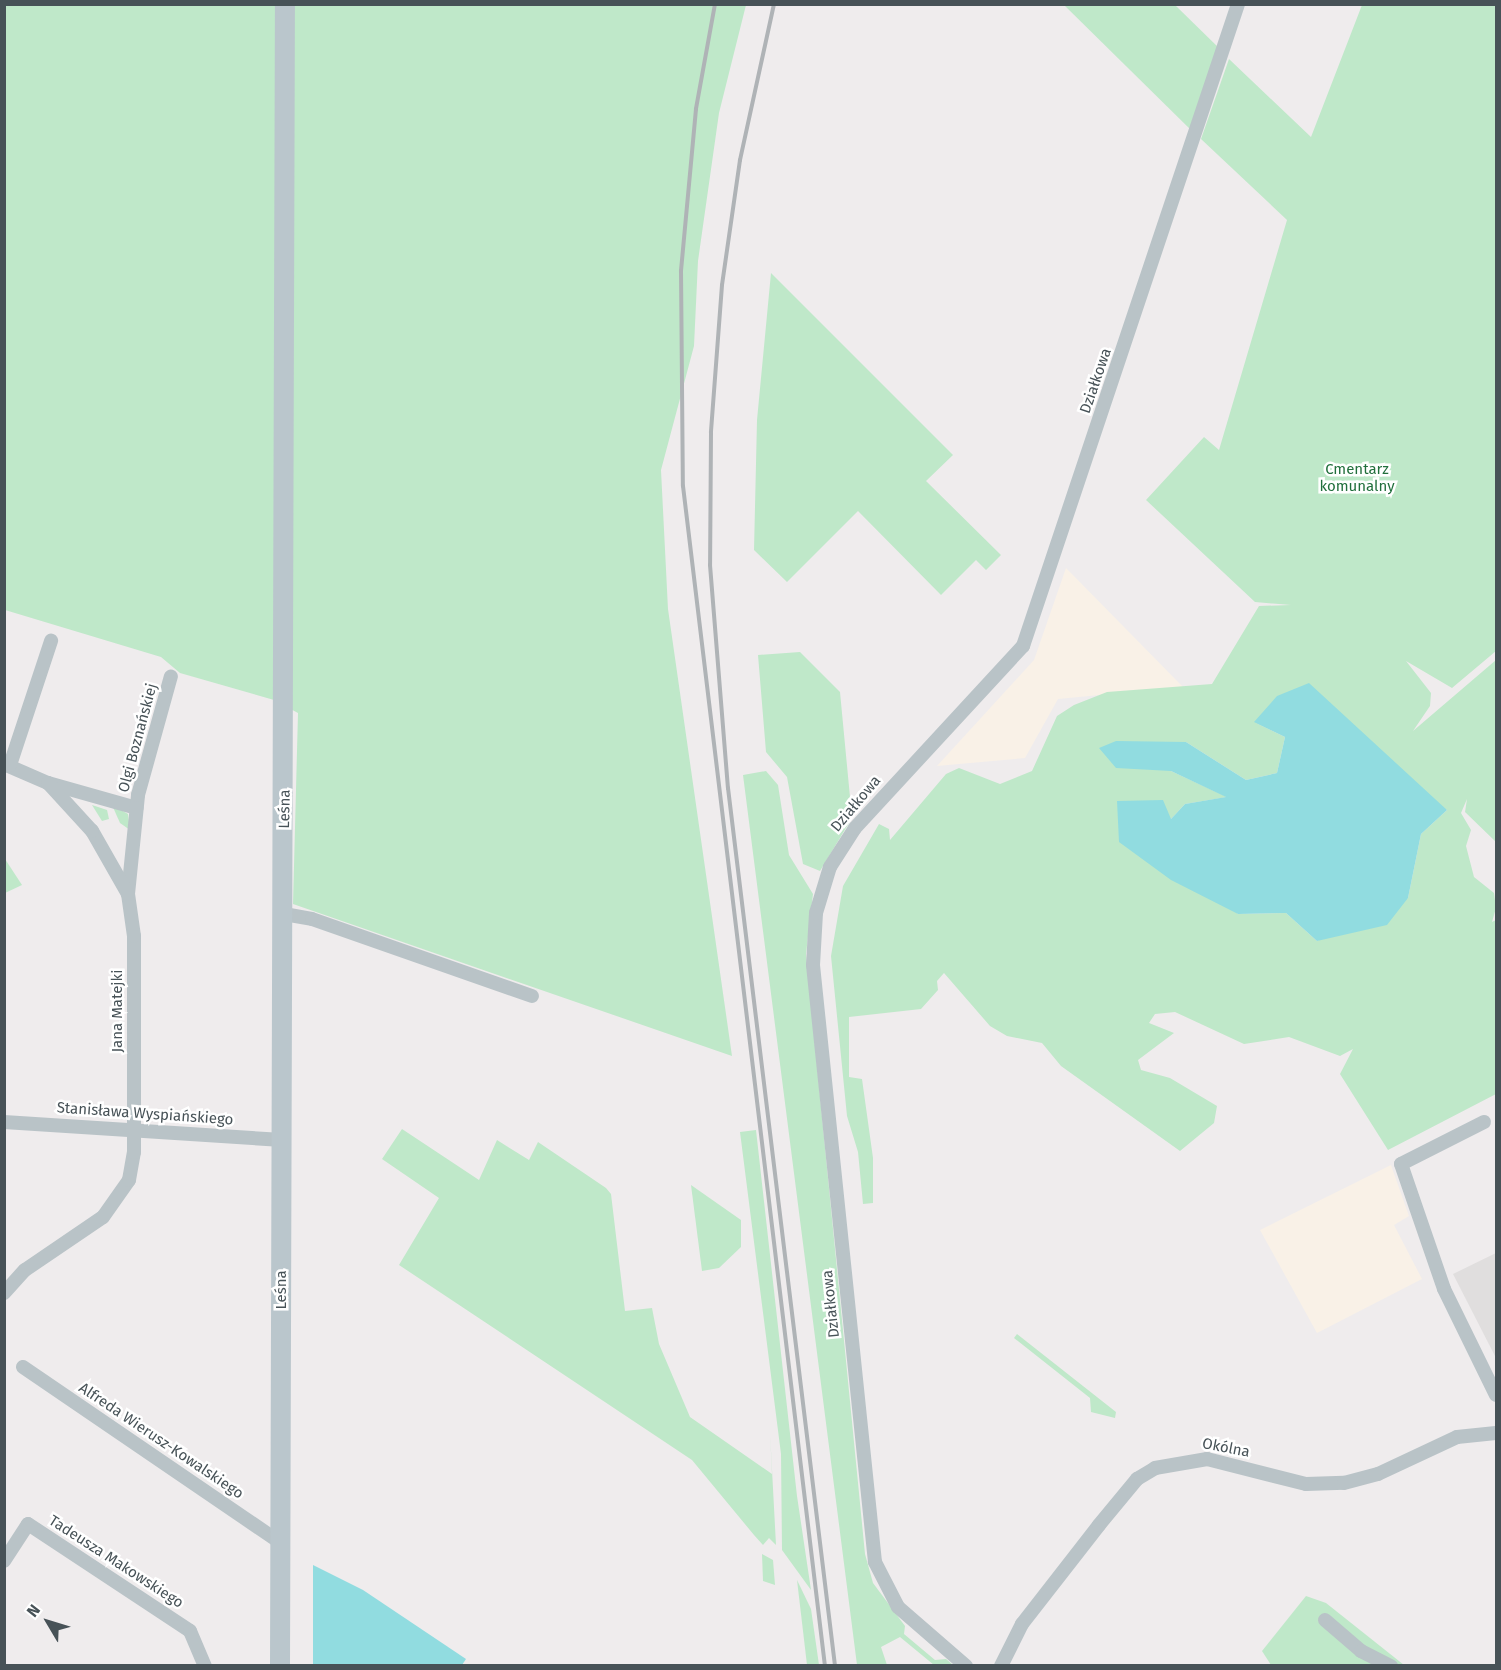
<!DOCTYPE html>
<html>
<head>
<meta charset="utf-8">
<style>
  body { margin:0 }
  #map { position:relative; width:1501px; height:1670px; overflow:hidden; background:#efeced; font-family:"Fira Sans",sans-serif }
  div>[style] { position:absolute }
  [style*='--x'] { left:calc(var(--x)*1px); top:calc(var(--y)*1px); width:calc(var(--w)*1px); rotate:calc(var(--a)*1deg) }
  .commercial>* { inset:0; background:#f9f1e7 }
  .education>* { inset:0; background:#e0dede }
  .green>* { inset:0; background:#bfe8c9 }
  .water>* { inset:0; background:#91dce0 }
  .street>* { height:14px; margin:-7px; padding:0 7px; transform-origin:7px; border-radius:7px; background:#b9c3c7 }
  .secondary>* { height:20px; margin:-10px; padding:0 10px; transform-origin:10px; border-radius:10px; background:#bac6cc }
  .rail>* { height:4px; margin:-2px; padding:0 2px; transform-origin:2px; border-radius:2px; background:#afb3b6 }
  span { translate:-50% -50%; white-space:nowrap; text-align:center; line-height:1.15; -webkit-text-stroke:5px #fff; paint-order:stroke }
  .street-label { font-size:15px; color:#475257 }
  .park-label { font-size:15px; color:#216f3c }
  .frame { position:absolute; inset:0; border:6px solid #475257; pointer-events:none }
  .north { position:absolute; left:18px; top:1592px; width:60px; height:60px; -webkit-text-stroke:4px #fff; paint-order:stroke; rotate:308deg; font-size:16px; font-weight:700; line-height:24px; text-align:center; color:#475257 }
  .north::after { content:''; display:block; margin:auto; width:21px; height:27px; background:#475257; clip-path:polygon(50% 0,100% 100%,50% 72%,0 100%) }
</style>
</head>
<body>
<div id="map">
  <div class="commercial">
    <i style="clip-path:polygon(1066px 568px,1183px 687px,1058px 699px,1025px 758px,937px 766px,1034px 660px)"></i>
    <i style="clip-path:polygon(1391px 1165px,1409px 1216px,1394px 1225px,1422px 1279px,1317px 1333px,1260px 1230px)"></i>
  </div>
  <div class="education">
    <i style="clip-path:polygon(1496px 1253px,1496px 1358px,1453px 1274px)"></i>
  </div>
  <div class="green">
    <i style="clip-path:polygon(5px 5px,746px 5px,719px 113px,698px 261px,694px 346px,661px 470px,668px 609px,732px 1056px,293px 904px,298px 713px,274px 700px,180px 673px,161px 657px,5px 610px)"></i>
    <i style="clip-path:polygon(1064px 5px,1175px 5px,1221px 50px,1193px 132px)"></i>
    <i style="clip-path:polygon(evenodd,1362px 5px,1496px 5px,1496px 651px,1452px 688px,1406px 661px,1431px 693px,1430px 706px,1413px 731px,1496px 660px,1496px 842px,1465px 812px,1467px 799px,1461px 813px,1471px 830px,1466px 846px,1474px 877px,1494px 893px,1496px 908px,1492px 922px,1496px 920px,1496px 1094px,1388px 1150px,1340px 1074px,1353px 1049px,1340px 1056px,1289px 1037px,1244px 1044px,1175px 1012px,1155px 1014px,1149px 1023px,1174px 1033px,1138px 1060px,1141px 1070px,1170px 1078px,1217px 1106px,1214px 1123px,1180px 1151px,1061px 1066px,1042px 1043px,1007px 1036px,990px 1026px,944px 973px,937px 981px,938px 990px,921px 1009px,849px 1017px,849px 1077px,862px 1079px,873px 1158px,873px 1203px,863px 1204px,858px 1152px,847px 1116px,831px 956px,843px 886px,879px 824px,889px 829px,890px 840px,946px 774px,959px 768px,1000px 784px,1032px 771px,1057px 716px,1074px 705px,1107px 692px,1212px 684px,1259px 606px,1291px 605px,1255px 602px,1146px 500px,1204px 437px,1219px 450px,1287px 220px,1201px 139px,1229px 59px,1311px 137px,1362px 5px,1254px 722px,1447px 810px,1421px 834px,1408px 898px,1317px 941px,1286px 913px,1238px 914px,1117px 801px,1171px 819px,1185px 804px,1227px 797px,1171px 771px,1186px 742px,1246px 780px,1277px 773px,1285px 737px,1254px 722px)"></i>
    <i style="clip-path:polygon(771px 273px,953px 455px,926px 481px,1001px 555px,986px 570px,976px 560px,941px 595px,858px 511px,787px 582px,754px 550px,757px 420px)"></i>
    <i style="clip-path:polygon(800px 652px,840px 692px,852px 818px,820px 871px,803px 864px,787px 777px,766px 752px,758px 655px)"></i>
    <i style="clip-path:polygon(766px 771px,778px 785px,789px 855px,813px 894px,806px 954px,865px 1554px,873px 1583px,905px 1626px,904px 1634px,935px 1660px,946px 1659px,953px 1665px,934px 1665px,900px 1637px,881px 1647px,887px 1665px,857px 1665px,743px 775px)"></i>
    <i style="clip-path:polygon(92px 805px,107px 810px,109px 819px,102px 821px)"></i>
    <i style="clip-path:polygon(112px 805px,128px 814px,130px 830px,120px 823px)"></i>
    <i style="clip-path:polygon(5px 859px,22px 885px,5px 893px,4px 893px)"></i>
    <i style="clip-path:polygon(402px 1129px,479px 1180px,497px 1140px,529px 1160px,538px 1142px,606px 1188px,611px 1194px,625px 1311px,652px 1308px,659px 1344px,690px 1417px,772px 1474px,770px 1432px,776px 1545px,769px 1538px,763px 1545px,754px 1535px,692px 1460px,399px 1265px,439px 1198px,382px 1159px)"></i>
    <i style="clip-path:polygon(756px 1130px,797px 1496px,811px 1590px,782px 1550px,781px 1454px,740px 1132px)"></i>
    <i style="clip-path:polygon(691px 1185px,741px 1220px,741px 1247px,719px 1268px,702px 1271px)"></i>
    <i style="clip-path:polygon(1017px 1334px,1116px 1412px,1115px 1418px,1091px 1412px,1090px 1398px,1014px 1338px)"></i>
    <i style="clip-path:polygon(762px 1554px,773px 1560px,775px 1585px,763px 1581px)"></i>
    <i style="clip-path:polygon(797px 1580px,811px 1609px,819px 1665px,807px 1665px)"></i>
    <i style="clip-path:polygon(1306px 1596px,1326px 1603px,1404px 1665px,1271px 1665px,1262px 1651px)"></i>
  </div>
  <div class="water">
    <i style="clip-path:polygon(1309px 683px,1447px 810px,1421px 834px,1408px 898px,1387px 925px,1317px 941px,1286px 913px,1238px 914px,1171px 880px,1119px 842px,1117px 801px,1163px 800px,1171px 819px,1185px 804px,1226px 797px,1171px 771px,1116px 768px,1099px 748px,1116px 741px,1186px 742px,1246px 780px,1277px 773px,1285px 737px,1254px 722px,1277px 696px)"></i>
    <i style="clip-path:polygon(313px 1565px,363px 1590px,466px 1659px,462px 1665px,313px 1665px)"></i>
  </div>
  <div class="street">
    <i style="--x:4;--y:764;--w:48;--a:23.4"></i>
    <i style="--x:48;--y:783;--w:92;--a:15.7"></i>
    <i style="--x:10;--y:765;--w:131;--a:-71.7"></i>
    <i style="--x:128;--y:894;--w:100;--a:-84.2"></i>
    <i style="--x:138;--y:795;--w:123;--a:-74.5"></i>
    <i style="--x:284;--y:914;--w:28;--a:10"></i>
    <i style="--x:312;--y:919;--w:233;--a:19.3"></i>
    <i style="--x:4;--y:1122;--w:279;--a:3.7"></i>
    <i style="--x:1484;--y:1122;--w:93;--a:153.2"></i>
    <i style="--x:1401;--y:1164;--w:132;--a:71"></i>
    <i style="--x:1444;--y:1289;--w:118;--a:63.9"></i>
    <i style="--x:4;--y:1293;--w:31;--a:-48"></i>
    <i style="--x:25;--y:1270;--w:94;--a:-34.2"></i>
    <i style="--x:103;--y:1217;--w:45;--a:-54.9"></i>
    <i style="--x:129;--y:1180;--w:28;--a:-80"></i>
    <i style="--x:134;--y:1152;--w:216;--a:-90"></i>
    <i style="--x:134;--y:936;--w:42;--a:-98.1"></i>
    <i style="--x:128;--y:894;--w:73;--a:-119.7"></i>
    <i style="--x:92;--y:831;--w:65;--a:-132.5"></i>
    <i style="--x:23;--y:1367;--w:311;--a:34.3"></i>
    <i style="--x:4;--y:1561;--w:44;--a:-57"></i>
    <i style="--x:28;--y:1524;--w:194;--a:33.4"></i>
    <i style="--x:190;--y:1631;--w:38;--a:67"></i>
    <i style="--x:1325;--y:1620;--w:48;--a:40.7"></i>
    <i style="--x:1361;--y:1651;--w:34;--a:27"></i>
    <i style="--x:966;--y:1666;--w:90;--a:-139.1"></i>
    <i style="--x:898;--y:1607;--w:51;--a:-117.1"></i>
    <i style="--x:875;--y:1562;--w:600;--a:-95.93"></i>
    <i style="--x:813;--y:965;--w:52;--a:-86.7"></i>
    <i style="--x:816;--y:913;--w:48;--a:-73.1"></i>
    <i style="--x:830;--y:867;--w:46;--a:-57.3"></i>
    <i style="--x:855;--y:828;--w:248;--a:-47.3"></i>
    <i style="--x:1023;--y:646;--w:677;--a:-71.48"></i>
    <i style="--x:1001;--y:1666;--w:47;--a:-63.4"></i>
    <i style="--x:1022;--y:1624;--w:125;--a:-52.1"></i>
    <i style="--x:1099;--y:1525;--w:60;--a:-50.4"></i>
    <i style="--x:1137;--y:1479;--w:21;--a:-31"></i>
    <i style="--x:1155;--y:1468;--w:53;--a:-9.8"></i>
    <i style="--x:1207;--y:1459;--w:102;--a:14.2"></i>
    <i style="--x:1306;--y:1484;--w:38;--a:-2"></i>
    <i style="--x:1344;--y:1483;--w:35;--a:-15"></i>
    <i style="--x:1378;--y:1474;--w:87;--a:-25.1"></i>
    <i style="--x:1457;--y:1437;--w:39;--a:-6"></i>
  </div>
  <div class="secondary">
    <i style="--x:280;--y:1666;--w:1662;--a:-89.83"></i>
  </div>
  <div class="rail">
    <i style="--x:715;--y:4;--w:107;--a:100.3"></i>
    <i style="--x:696;--y:109;--w:163;--a:95.3"></i>
    <i style="--x:681;--y:271;--w:215;--a:89.5"></i>
    <i style="--x:683;--y:486;--w:1189;--a:83.14"></i>
    <i style="--x:774;--y:4;--w:160;--a:102.3"></i>
    <i style="--x:740;--y:160;--w:126;--a:98.2"></i>
    <i style="--x:722;--y:285;--w:148;--a:94.3"></i>
    <i style="--x:711;--y:433;--w:132;--a:90.4"></i>
    <i style="--x:710;--y:565;--w:224;--a:85.4"></i>
    <i style="--x:728;--y:788;--w:884;--a:83.05"></i>
  </div>
  <div class="street-label">
    <span style="left:1096px;top:381px;rotate:-71deg">Działkowa</span>
    <span style="left:138px;top:738px;rotate:-75deg">Olgi Boznańskiej</span>
    <span style="left:856px;top:804px;rotate:-50deg">Działkowa</span>
    <span style="left:285px;top:809px;rotate:-89deg">Leśna</span>
    <span style="left:118px;top:1011px;rotate:-90deg">Jana Matejki</span>
    <span style="left:145px;top:1114px;rotate:4deg">Stanisława Wyspiańskiego</span>
    <span style="left:282px;top:1290px;rotate:-90deg">Leśna</span>
    <span style="left:831px;top:1304px;rotate:-96deg">Działkowa</span>
    <span style="left:161px;top:1441px;rotate:34deg">Alfreda Wierusz-Kowalskiego</span>
    <span style="left:1226px;top:1448px;rotate:11deg">Okólna</span>
    <span style="left:116px;top:1562px;rotate:33deg">Tadeusza Makowskiego</span>
  </div>
  <div class="park-label">
    <span style="left:1357px;top:478px">Cmentarz<br>komunalny</span>
  </div>
  <div class="frame"></div>
  <div class="north">N</div>
</div>
</body>
</html>
